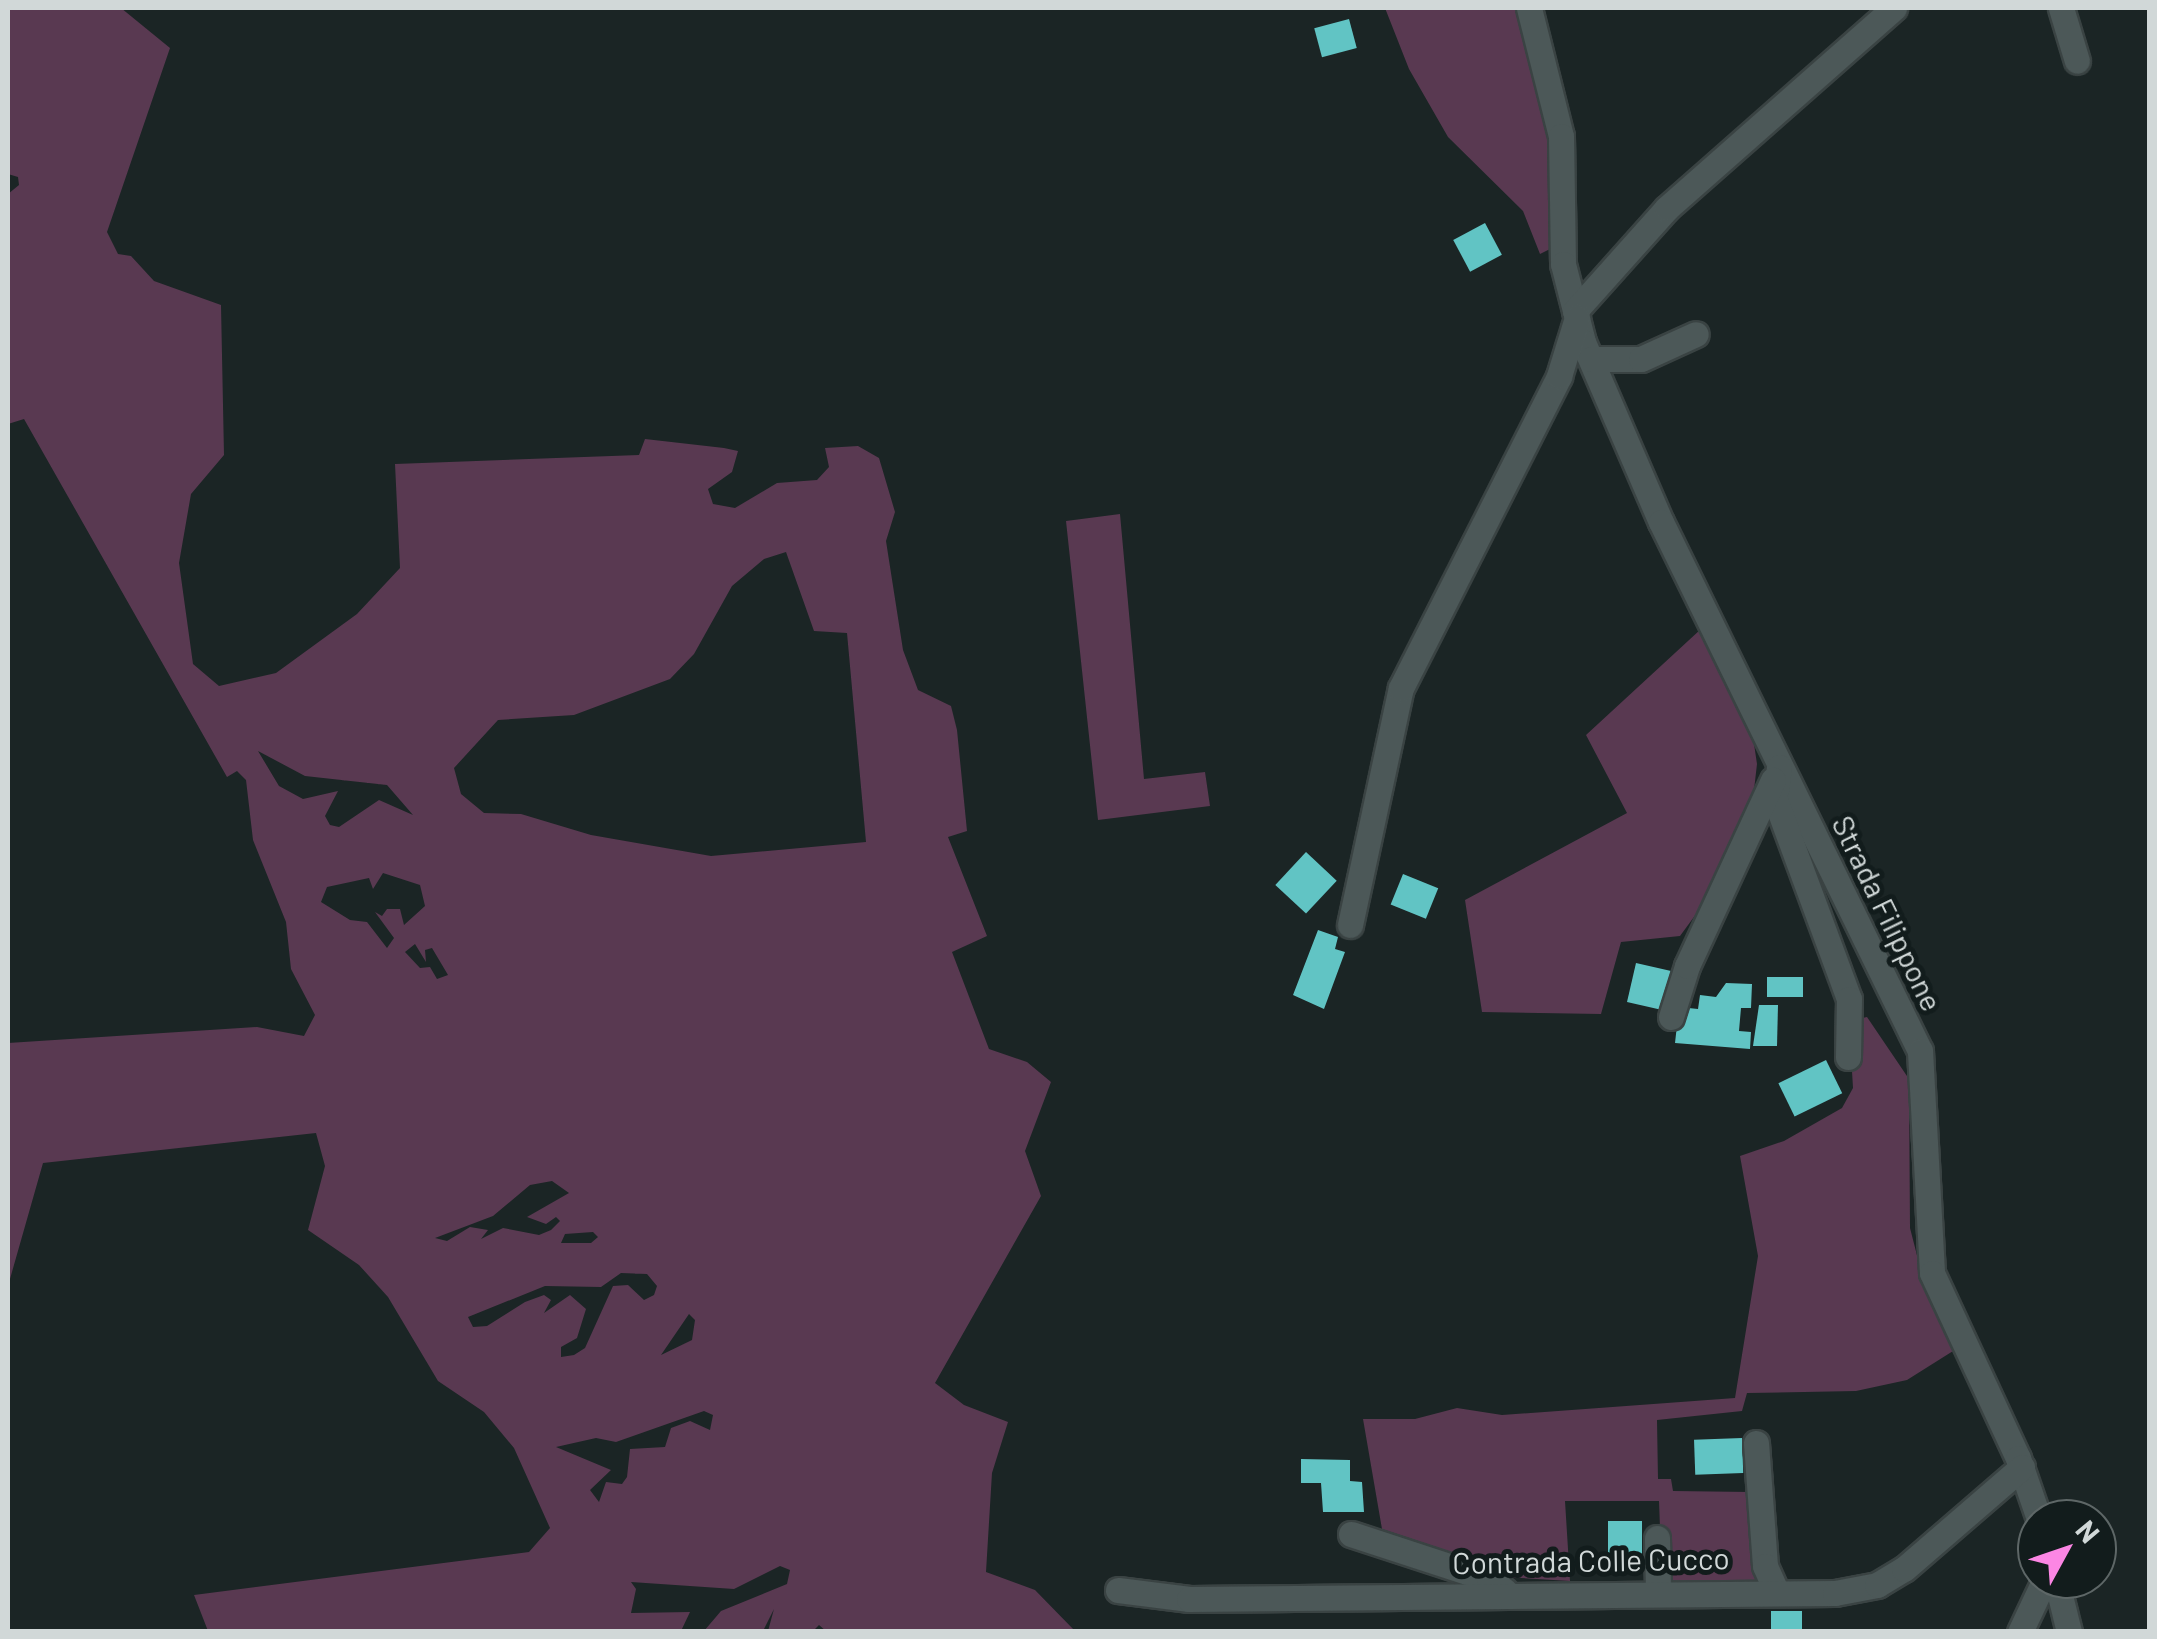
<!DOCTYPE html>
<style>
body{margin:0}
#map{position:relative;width:2157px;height:1639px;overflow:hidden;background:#1b2525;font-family:Barlow,sans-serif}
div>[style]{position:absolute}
.green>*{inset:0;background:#593951}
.building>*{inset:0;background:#61c4c4;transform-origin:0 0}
.roads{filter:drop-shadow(2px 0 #3a4343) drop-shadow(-2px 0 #3a4343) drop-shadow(0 2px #3a4343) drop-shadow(0 -2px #3a4343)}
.minor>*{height:25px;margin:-12.5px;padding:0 12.5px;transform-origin:12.5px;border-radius:12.5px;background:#4c5858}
span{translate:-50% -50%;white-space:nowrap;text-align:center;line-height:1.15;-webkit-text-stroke:10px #121c1c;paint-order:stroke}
.street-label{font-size:30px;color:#d1d8d8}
.frame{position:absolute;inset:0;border:10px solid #d1d8d8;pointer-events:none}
.north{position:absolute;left:2017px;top:1499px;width:100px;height:100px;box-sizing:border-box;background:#121c1c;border:2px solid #5e6767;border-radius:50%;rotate:50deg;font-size:28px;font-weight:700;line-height:40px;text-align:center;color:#d1d8d8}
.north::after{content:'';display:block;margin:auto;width:35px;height:45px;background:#fc86e4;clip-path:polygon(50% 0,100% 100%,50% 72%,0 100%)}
</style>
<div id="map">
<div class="green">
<div style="clip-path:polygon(evenodd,8px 8px,121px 8px,170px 48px,107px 232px,118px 254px,131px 256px,154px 281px,221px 305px,224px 455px,191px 494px,179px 563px,193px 664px,219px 686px,276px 673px,357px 614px,400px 568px,395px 464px,639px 455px,645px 439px,724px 448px,738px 451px,732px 472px,708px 489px,713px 504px,735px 508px,777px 483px,817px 480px,829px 467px,825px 448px,858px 446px,879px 458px,895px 512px,886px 541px,903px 650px,918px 690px,951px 706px,957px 730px,967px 831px,948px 837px,987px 936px,952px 952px,989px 1049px,1027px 1062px,1051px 1082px,1025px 1151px,1041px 1196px,935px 1383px,964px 1405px,1008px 1422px,992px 1473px,986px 1572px,1035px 1590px,1075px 1631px,827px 1632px,819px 1625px,813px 1631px,768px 1631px,774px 1609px,763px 1631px,704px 1631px,721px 1611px,787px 1584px,790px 1570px,780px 1566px,734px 1589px,631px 1582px,636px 1589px,631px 1613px,690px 1612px,681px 1631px,208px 1631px,194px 1595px,529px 1552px,550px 1528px,514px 1448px,484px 1412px,438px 1381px,388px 1297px,359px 1265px,308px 1230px,325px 1166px,316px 1133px,43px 1163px,8px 1286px,8px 1043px,257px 1027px,304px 1036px,315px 1015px,291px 969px,286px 922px,253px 840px,246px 780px,237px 771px,227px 777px,24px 419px,8px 424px,8px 194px,19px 185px,18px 177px,8px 174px,8px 8px,786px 552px,814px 631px,847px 633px,866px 842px,711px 856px,591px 835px,521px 814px,484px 813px,461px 794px,454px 768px,498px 720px,574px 715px,670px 679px,694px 654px,732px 586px,764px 559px,786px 552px,8px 8px,258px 751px,305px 776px,387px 785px,413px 815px,379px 800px,339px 827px,330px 825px,325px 816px,338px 791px,303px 799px,279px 786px,258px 751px,8px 8px,383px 873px,420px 885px,425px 906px,404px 925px,400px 909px,387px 909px,382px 916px,375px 912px,394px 938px,387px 948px,367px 922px,350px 920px,321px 902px,327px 887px,369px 878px,373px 889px,383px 873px,8px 8px,415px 944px,426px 962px,425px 950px,432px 948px,448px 975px,437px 979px,430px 967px,420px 968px,405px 952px,415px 944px,8px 8px,552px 1181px,569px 1193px,527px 1217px,546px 1224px,556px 1217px,560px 1221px,551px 1230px,539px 1235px,503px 1228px,481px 1239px,488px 1230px,470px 1227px,447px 1241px,435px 1238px,493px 1216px,530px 1185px,552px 1181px,8px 8px,593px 1232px,598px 1237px,591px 1243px,561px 1243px,565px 1234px,593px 1232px,8px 8px,621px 1273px,647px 1274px,657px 1286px,654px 1295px,644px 1300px,628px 1285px,613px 1286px,585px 1348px,574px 1355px,561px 1357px,561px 1347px,577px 1338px,586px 1309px,570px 1295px,544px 1313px,551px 1300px,544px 1295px,525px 1302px,487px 1326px,473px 1327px,468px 1317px,545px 1286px,601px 1287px,621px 1273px,8px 8px,689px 1314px,695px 1320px,692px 1340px,661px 1355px,689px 1314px,8px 8px,704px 1411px,713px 1415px,710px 1430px,690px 1421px,671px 1428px,665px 1447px,630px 1449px,627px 1477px,622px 1484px,606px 1482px,599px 1502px,590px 1490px,611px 1470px,556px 1447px,596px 1438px,616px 1442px,704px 1411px)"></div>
<div style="clip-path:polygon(1385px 8px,1523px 8px,1551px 148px,1554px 247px,1540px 254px,1523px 211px,1448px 137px,1409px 69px)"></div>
<div style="clip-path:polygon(1120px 514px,1144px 779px,1205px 772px,1210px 806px,1098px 820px,1066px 521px)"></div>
<div style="clip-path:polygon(1701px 629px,1753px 737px,1757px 764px,1754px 790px,1713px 891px,1680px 936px,1621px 942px,1601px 1014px,1482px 1012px,1465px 900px,1627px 813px,1586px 735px)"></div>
<div style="clip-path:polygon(1867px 1017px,1909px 1079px,1910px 1228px,1921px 1271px,1961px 1346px,1907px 1380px,1856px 1391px,1747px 1393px,1742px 1411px,1657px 1420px,1658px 1479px,1671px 1479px,1673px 1491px,1750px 1492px,1765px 1584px,1662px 1582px,1659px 1501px,1565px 1501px,1570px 1581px,1503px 1577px,1469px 1558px,1382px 1529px,1363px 1419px,1415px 1419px,1457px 1408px,1502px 1415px,1735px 1398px,1758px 1256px,1740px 1156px,1784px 1141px,1842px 1108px,1853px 1088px,1849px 1021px)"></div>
</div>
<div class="building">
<div style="left:1349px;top:19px;width:30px;height:36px;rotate:75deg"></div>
<div style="left:1485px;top:223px;width:36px;height:36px;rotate:62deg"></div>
<div style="left:1306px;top:852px;width:42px;height:45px;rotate:43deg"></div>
<div style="left:1403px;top:874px;width:38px;height:33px;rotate:22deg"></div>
<div style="clip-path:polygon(1318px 930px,1338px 937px,1335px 949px,1345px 952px,1324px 1009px,1293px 995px)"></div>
<div style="left:1636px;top:963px;width:36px;height:40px;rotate:13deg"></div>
<div style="left:1767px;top:977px;width:36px;height:20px"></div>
<div style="clip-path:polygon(1726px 983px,1752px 984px,1751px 1008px,1741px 1008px,1739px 1031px,1751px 1032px,1750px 1049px,1675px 1043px,1679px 1007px,1698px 1009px,1700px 995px,1716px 997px)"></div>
<div style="clip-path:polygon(1759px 1005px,1778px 1005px,1777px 1046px,1753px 1046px)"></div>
<div style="left:1826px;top:1060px;width:37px;height:53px;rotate:64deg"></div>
<div style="left:1742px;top:1438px;width:35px;height:48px;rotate:88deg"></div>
<div style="clip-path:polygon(1301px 1459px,1350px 1460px,1350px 1481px,1362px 1482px,1364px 1512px,1323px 1512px,1321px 1483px,1301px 1483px)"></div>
<div style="left:1608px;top:1521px;width:34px;height:36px"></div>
<div style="left:1771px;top:1611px;width:31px;height:21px"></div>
</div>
<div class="roads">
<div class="minor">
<div style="left:1529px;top:8px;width:132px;rotate:76deg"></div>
<div style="left:1561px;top:136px;width:128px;rotate:89.1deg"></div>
<div style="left:1563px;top:264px;width:81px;rotate:75.6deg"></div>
<div style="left:1583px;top:342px;width:196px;rotate:66.6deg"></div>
<div style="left:1661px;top:522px;width:589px;rotate:63.91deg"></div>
<div style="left:1920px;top:1051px;width:222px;rotate:86.9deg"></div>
<div style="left:1932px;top:1273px;width:204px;rotate:65.1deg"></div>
<div style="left:2018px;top:1458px;width:65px;rotate:71deg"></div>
<div style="left:2061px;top:8px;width:55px;rotate:73.2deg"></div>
<div style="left:1575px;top:311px;width:138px;rotate:-48.2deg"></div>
<div style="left:1667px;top:208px;width:303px;rotate:-41.4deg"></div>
<div style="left:1591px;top:359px;width:50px"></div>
<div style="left:1641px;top:359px;width:60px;rotate:-24.4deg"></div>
<div style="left:1779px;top:767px;width:32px;rotate:97deg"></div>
<div style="left:1775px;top:799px;width:213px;rotate:69.7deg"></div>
<div style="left:1849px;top:999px;width:58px;rotate:91deg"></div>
<div style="left:1350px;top:925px;width:242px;rotate:-77.9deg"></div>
<div style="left:1401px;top:688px;width:350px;rotate:-63.1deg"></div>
<div style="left:1559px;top:376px;width:61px;rotate:-72.8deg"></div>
<div style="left:1671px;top:1017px;width:53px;rotate:-72.6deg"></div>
<div style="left:1687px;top:966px;width:205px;rotate:-65.2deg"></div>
<div style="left:1756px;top:1443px;width:123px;rotate:85.8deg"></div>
<div style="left:1765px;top:1566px;width:27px;rotate:66deg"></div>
<div style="left:1351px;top:1534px;width:145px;rotate:18.1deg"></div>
<div style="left:1489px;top:1579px;width:20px;rotate:37deg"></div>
<div style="left:1657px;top:1538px;width:54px;rotate:88.9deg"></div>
<div style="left:2056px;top:1579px;width:55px;rotate:76.2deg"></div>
<div style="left:1118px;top:1590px;width:72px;rotate:7.2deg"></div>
<div style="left:1189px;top:1599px;width:646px;rotate:-0.53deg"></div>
<div style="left:1835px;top:1593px;width:43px;rotate:-10.8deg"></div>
<div style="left:1877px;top:1585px;width:31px;rotate:-31deg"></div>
<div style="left:1904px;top:1569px;width:156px;rotate:-40.8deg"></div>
<div style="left:2020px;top:1632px;width:59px;rotate:-64.7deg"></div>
</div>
</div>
<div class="street-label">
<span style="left:1888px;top:913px;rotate:64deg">Strada Filippone</span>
<span style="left:1591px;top:1560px;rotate:-1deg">Contrada Colle Cucco</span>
</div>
<div class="frame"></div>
<div class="north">N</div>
</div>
